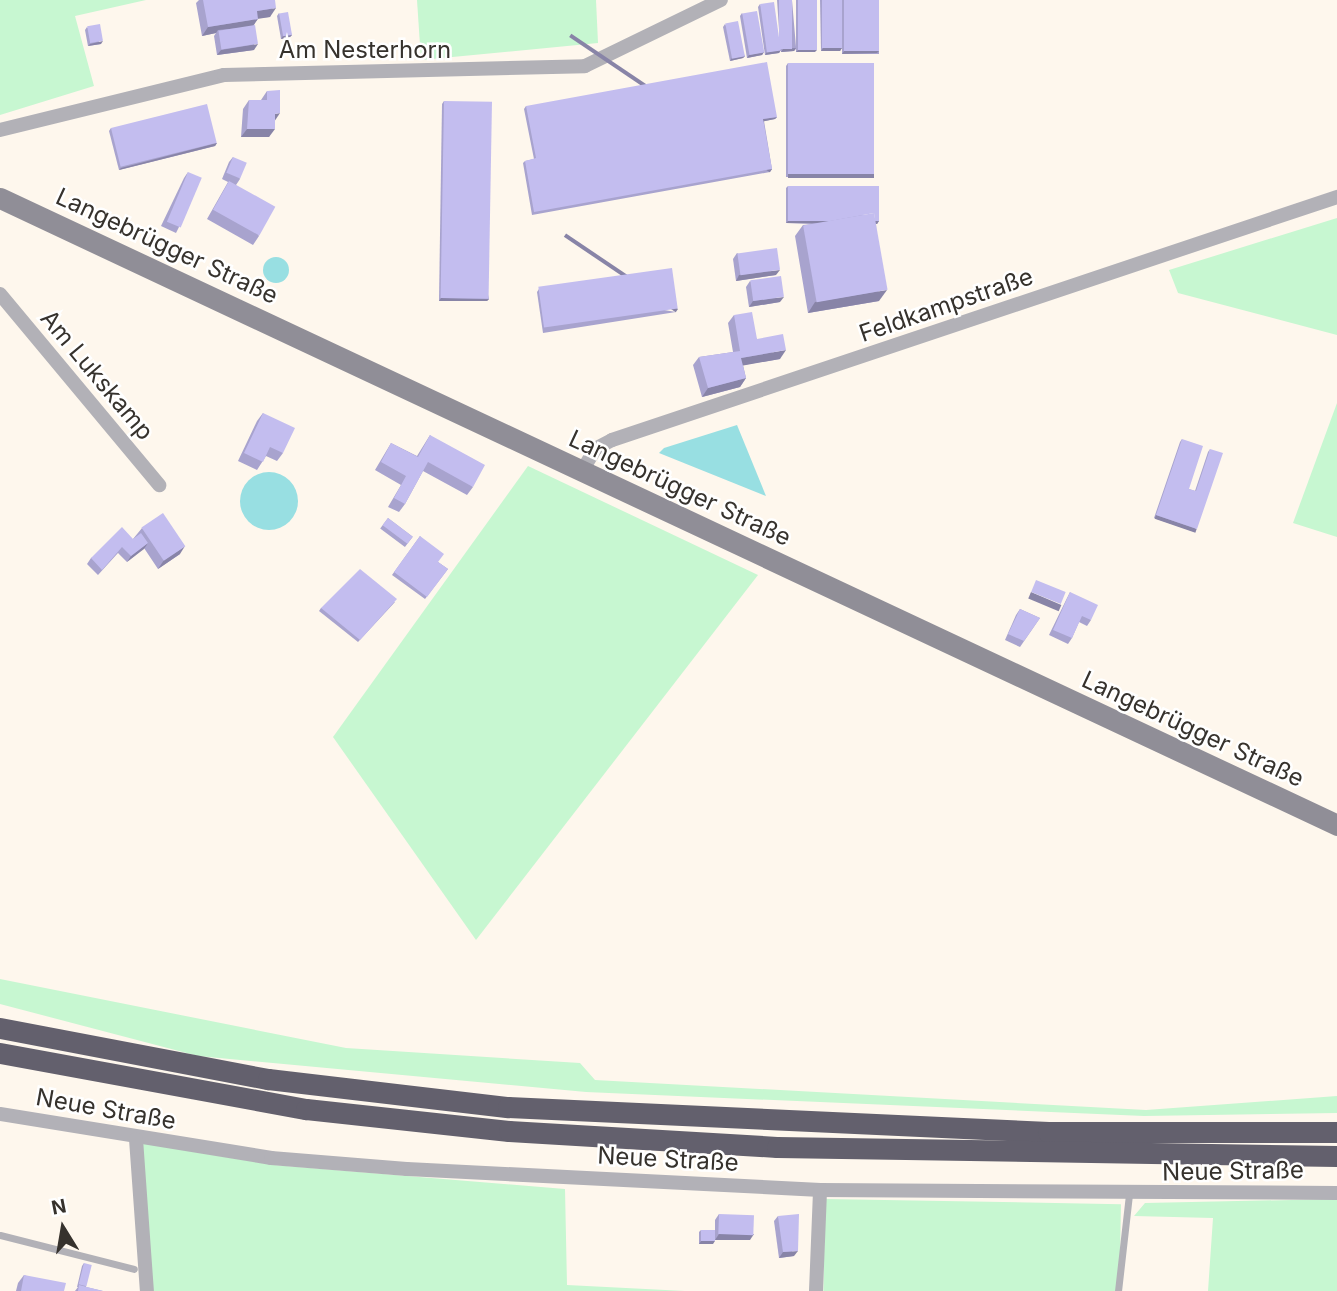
<!DOCTYPE html>
<meta charset="utf-8">
<style>
body{margin:0}
#map{position:relative;width:1337px;height:1291px;overflow:hidden;background:#fef7ed;font-family:Inter,sans-serif}
div>[style]{position:absolute}
.green>*{inset:0;background:#c7f7d1;transform-origin:0 0}
.water>*{inset:0;background:#98dfe2}
.round{border-radius:50%}
.lane>*{height:7px;margin:-3.5px;padding:0 3.5px;transform-origin:3.5px;border-radius:3.5px;background:#b2b1b7}
.street>*{height:14px;margin:-7px;padding:0 7px;transform-origin:7px;border-radius:7px;background:#b2b1b7}
.secondary>*{height:21px;margin:-10.5px;padding:0 10.5px;transform-origin:10.5px;border-radius:10.5px;background:#908e97}
.highway>*{height:21px;margin:-10.5px;padding:0 10.5px;transform-origin:10.5px;border-radius:10.5px;background:#63606d}
.wall>*{inset:0;background:#a8a3ce;transform-origin:0 0}
.shaded-wall>*{inset:0;background:#8884a7;transform-origin:0 0}
.building>*{inset:0;background:#c3bdef;transform-origin:0 0}
span{translate:-50% -50%;white-space:nowrap;text-align:center;line-height:1.15;-webkit-text-stroke:5px #fff;paint-order:stroke}
.street-label{font-size:24px;color:#36322d}
.north{position:absolute;left:28px;top:1193px;width:70px;height:70px;-webkit-text-stroke:5px #fff;paint-order:stroke;rotate:349deg;font-size:19px;font-weight:700;line-height:28px;text-align:center;color:#36322d}
.north::after{content:'';display:block;margin:auto;width:24px;height:32px;background:#36322d;clip-path:polygon(50% 0,100% 100%,50% 72%,0 100%)}
</style>
<div id="map">
<div class="green">
<div style="clip-path:polygon(0 0,146px 0,75px 16px,94px 86px,0 115px)"></div>
<div style="clip-path:polygon(417px 0,596px 0,598px 43px,421px 60px)"></div>
<div style="clip-path:polygon(1337px 218px,1337px 335px,1178px 293px,1169px 270px)"></div>
<div style="clip-path:polygon(1337px 403px,1337px 537px,1293px 523px)"></div>
<div style="clip-path:polygon(528px 466px,758px 575px,476px 940px,333px 737px)"></div>
<div style="clip-path:polygon(0 979px,346px 1048px,580px 1063px,595px 1080px,1146px 1110px,1337px 1096px,1337px 1113px,1144px 1116px,586px 1092px,198px 1056px,0 1004px)"></div>
<div style="clip-path:polygon(141px 1143px,274px 1165px,565px 1189px,567px 1285px,685px 1291px,153px 1291px)"></div>
<div style="left:825px;top:1199px;width:296px;height:92px;rotate:1deg"></div>
<div style="clip-path:polygon(1337px 1199px,1337px 1291px,1208px 1291px,1213px 1218px,1134px 1216px,1145px 1203px)"></div>
</div>
<div class="water">
<div class="round" style="left:263px;top:257px;width:26px;height:26px"></div>
<div style="clip-path:polygon(737px 425px,766px 496px,659px 453px,664px 448px)"></div>
<div class="round" style="left:240px;top:472px;width:58px;height:58px"></div>
</div>
<div class="lane">
<div style="left:0;top:1235px;width:138px;rotate:14.2deg"></div>
<div style="left:1118px;top:1291px;width:97px;rotate:-83.5deg"></div>
</div>
<div class="street">
<div style="left:0;top:130px;width:231px;rotate:-13.8deg"></div>
<div style="left:224px;top:75px;width:361px;rotate:-1.4deg"></div>
<div style="left:585px;top:66px;width:151px;rotate:-25.9deg"></div>
<div style="left:0;top:294px;width:249px;rotate:50.2deg"></div>
<div style="left:582px;top:471px;width:26px;rotate:-59deg"></div>
<div style="left:595px;top:449px;width:19px;rotate:-28deg"></div>
<div style="left:612px;top:440px;width:765px;rotate:-18.53deg"></div>
<div style="left:0;top:1114px;width:275px;rotate:9.2deg"></div>
<div style="left:271px;top:1158px;width:136px;rotate:4.6deg"></div>
<div style="left:407px;top:1169px;width:414px;rotate:2.9deg"></div>
<div style="left:820px;top:1190px;width:517px;rotate:0.33deg"></div>
<div style="left:136px;top:1139px;width:152px;rotate:85.9deg"></div>
<div style="left:816px;top:1291px;width:101px;rotate:-87.7deg"></div>
</div>
<div class="secondary">
<div style="left:0;top:198px;width:1477px;rotate:25.12deg"></div>
</div>
<div class="highway">
<div style="left:0;top:1028px;width:273px;rotate:10.8deg"></div>
<div style="left:268px;top:1079px;width:242px;rotate:6.7deg"></div>
<div style="left:508px;top:1107px;width:541px;rotate:2.65deg"></div>
<div style="left:1048px;top:1132px;width:289px"></div>
<div style="left:0;top:1053px;width:311px;rotate:10.4deg"></div>
<div style="left:306px;top:1109px;width:204px;rotate:6.2deg"></div>
<div style="left:509px;top:1131px;width:268px;rotate:3.4deg"></div>
<div style="left:777px;top:1147px;width:560px;rotate:0.92deg"></div>
</div>
<div class="wall">
<div style="clip-path:polygon(199px 0,275px 0,270px 17px,258px 18px,254px 25px,254px 50px,217px 55px,214px 36px,216px 33px,202px 36px,196px 3px)"></div>
<div style="clip-path:polygon(777px 0,792px 0,796px 47px,796px 0,817px 0,815px 52px,796px 52px,796px 49px,794px 51px,781px 52px,781px 50px,779px 53px,765px 55px,758px 7px,760px 4px,780px 44px)"></div>
<div style="clip-path:polygon(820px 0,842px 0,842px 48px,840px 51px,821px 51px)"></div>
<div style="left:842px;top:0;width:37px;height:54px"></div>
<div style="clip-path:polygon(279px 13px,292px 35px,290px 37px,281px 39px,277px 16px)"></div>
<div style="clip-path:polygon(742px 13px,764px 52px,762px 55px,747px 58px,740px 16px)"></div>
<div style="clip-path:polygon(725px 24px,745px 56px,743px 58px,730px 61px,723px 27px)"></div>
<div style="clip-path:polygon(87px 27px,101px 44px,88px 46px,85px 30px)"></div>
<div style="clip-path:polygon(788px 63px,872px 177px,786px 177px,786px 66px)"></div>
<div style="clip-path:polygon(267px 91px,275px 122px,269px 137px,241px 137px,243px 109px,249px 100px,261px 100px)"></div>
<div style="clip-path:polygon(444px 101px,489px 299px,487px 301px,439px 301px,442px 104px)"></div>
<div style="clip-path:polygon(526px 106px,777px 117px,775px 119px,764px 121px,772px 169px,770px 172px,532px 215px,523px 163px,525px 161px,534px 159px,524px 109px)"></div>
<div style="clip-path:polygon(111px 128px,217px 143px,215px 146px,119px 170px,109px 131px)"></div>
<div style="clip-path:polygon(233px 157px,240px 179px,236px 185px,259px 236px,253px 245px,207px 219px,228px 182px,222px 179px,229px 162px)"></div>
<div style="clip-path:polygon(188px 172px,179px 227px,176px 233px,161px 226px,184px 178px)"></div>
<div style="clip-path:polygon(788px 186px,879px 221px,877px 224px,876px 224px,879px 301px,808px 313px,795px 236px,803px 225px,813px 224px,786px 223px,786px 188px)"></div>
<div style="clip-path:polygon(737px 253px,776px 275px,736px 281px,733px 259px)"></div>
<div style="clip-path:polygon(750px 281px,780px 302px,749px 307px,746px 287px)"></div>
<div style="clip-path:polygon(539px 289px,676px 312px,543px 333px,537px 292px)"></div>
<div style="clip-path:polygon(734px 315px,757px 339px,780px 359px,743px 365px,746px 378px,740px 387px,702px 397px,693px 365px,699px 357px,733px 352px,728px 323px)"></div>
<div style="clip-path:polygon(263px 413px,283px 453px,277px 461px,266px 456px,257px 470px,238px 461px,257px 421px)"></div>
<div style="clip-path:polygon(430px 435px,473px 487px,467px 495px,423px 471px,405px 504px,399px 512px,388px 507px,401px 485px,375px 470px,391px 443px,417px 456px)"></div>
<div style="clip-path:polygon(1182px 439px,1189px 489px,1195px 491px,1208px 452px,1210px 449px,1195px 532px,1154px 518px,1180px 442px)"></div>
<div style="left:388px;top:518px;width:31px;height:13px;rotate:37deg"></div>
<div style="clip-path:polygon(142px 528px,180px 554px,158px 569px,144px 548px,127px 562px,118px 553px,98px 575px,87px 564px,91px 558px,133px 539px)"></div>
<div style="clip-path:polygon(420px 536px,438px 562px,448px 569px,425px 599px,392px 575px)"></div>
<div style="clip-path:polygon(1070px 592px,1091px 620px,1087px 626px,1079px 622px,1072px 638px,1068px 644px,1049px 635px,1067px 598px)"></div>
<div style="clip-path:polygon(395px 602px,358px 642px,319px 611px,321px 608px)"></div>
<div style="clip-path:polygon(1020px 609px,1040px 618px,1020px 647px,1005px 640px,1016px 615px)"></div>
<div style="clip-path:polygon(719px 1214px,750px 1240px,715px 1240px,715px 1220px)"></div>
<div style="clip-path:polygon(778px 1216px,794px 1256px,779px 1258px,774px 1221px)"></div>
<div style="clip-path:polygon(701px 1230px,713px 1244px,699px 1244px,699px 1232px)"></div>
<div style="clip-path:polygon(84px 1263px,86px 1287px,103px 1291px,75px 1291px,78px 1287px,77px 1287px,82px 1266px)"></div>
<div style="clip-path:polygon(24px 1275px,64px 1291px,16px 1291px,18px 1283px)"></div>
</div>
<div class="shaded-wall">
<div style="clip-path:polygon(276px 8px,270px 17px,251px 20px,257px 11px)"></div>
<div style="clip-path:polygon(258px 19px,252px 27px,218px 30px,216px 33px,202px 36px,208px 27px)"></div>
<div style="clip-path:polygon(292px 35px,290px 37px,281px 39px,283px 36px)"></div>
<div style="clip-path:polygon(103px 41px,101px 44px,88px 46px,90px 44px)"></div>
<div style="clip-path:polygon(258px 44px,254px 50px,217px 55px,221px 50px)"></div>
<div style="clip-path:polygon(796px 48px,794px 51px,781px 52px,783px 49px)"></div>
<div style="clip-path:polygon(823px 48px,842px 48px,840px 51px,821px 51px)"></div>
<div style="clip-path:polygon(781px 50px,779px 53px,765px 55px,767px 52px)"></div>
<div style="clip-path:polygon(798px 50px,817px 50px,815px 52px,796px 52px)"></div>
<div style="clip-path:polygon(844px 51px,879px 51px,877px 53px,842px 54px)"></div>
<div style="clip-path:polygon(764px 52px,762px 55px,747px 58px,749px 55px)"></div>
<div style="clip-path:polygon(745px 56px,743px 58px,730px 61px,732px 58px)"></div>
<div style="clip-path:polygon(280px 113px,274px 122px,275px 114px)"></div>
<div style="clip-path:polygon(777px 117px,775px 119px,761px 122px,763px 119px)"></div>
<div style="clip-path:polygon(247px 129px,275px 129px,269px 137px,241px 137px)"></div>
<div style="clip-path:polygon(217px 143px,215px 146px,119px 170px,121px 168px)"></div>
<div style="left:772px;top:169px;width:4px;height:242px;rotate:124deg"></div>
<div style="left:788px;top:174px;width:86px;height:4px"></div>
<div style="clip-path:polygon(788px 221px,879px 221px,877px 224px,786px 223px)"></div>
<div style="clip-path:polygon(780px 270px,776px 275px,736px 281px,739px 275px)"></div>
<div style="clip-path:polygon(887px 290px,879px 301px,808px 313px,815px 302px)"></div>
<div style="clip-path:polygon(784px 297px,780px 302px,749px 307px,753px 301px)"></div>
<div style="clip-path:polygon(441px 298px,489px 299px,487px 301px,439px 301px)"></div>
<div style="left:678px;top:309px;width:4px;height:135px;rotate:124deg"></div>
<div style="clip-path:polygon(786px 350px,780px 359px,735px 367px,741px 358px)"></div>
<div style="clip-path:polygon(746px 378px,740px 387px,702px 397px,708px 388px)"></div>
<div style="left:1156px;top:515px;width:43px;height:4px;rotate:19deg"></div>
<div style="clip-path:polygon(148px 543px,144px 549px,127px 562px,131px 556px)"></div>
<div style="clip-path:polygon(185px 546px,180px 554px,158px 569px,164px 560px)"></div>
<div style="left:1031px;top:592px;width:33px;height:7px;rotate:23deg"></div>
<div style="clip-path:polygon(719px 1234px,754px 1234px,750px 1240px,715px 1240px)"></div>
<div style="clip-path:polygon(701px 1241px,715px 1241px,713px 1244px,699px 1244px)"></div>
<div style="clip-path:polygon(798px 1251px,794px 1256px,779px 1258px,783px 1252px)"></div>
</div>
<div class="building">
<div style="clip-path:polygon(203px 0,275px 0,276px 8px,257px 11px,258px 19px,208px 27px)"></div>
<div style="left:779px;top:0;width:13px;height:49px"></div>
<div style="left:798px;top:0;width:19px;height:50px"></div>
<div style="left:822px;top:0;width:20px;height:48px"></div>
<div style="left:844px;top:0;width:35px;height:51px"></div>
<div style="left:774px;top:2px;width:49px;height:14px;rotate:82deg"></div>
<div style="left:757px;top:11px;width:42px;height:15px;rotate:80deg"></div>
<div style="left:288px;top:12px;width:23px;height:9px;rotate:80deg"></div>
<div style="left:738px;top:21px;width:36px;height:13px;rotate:79deg"></div>
<div style="left:100px;top:24px;width:17px;height:13px;rotate:80deg"></div>
<div style="left:255px;top:25px;width:19px;height:37px;rotate:81deg"></div>
<div style="clip-path:polygon(767px 62px,777px 117px,763px 119px,772px 169px,534px 212px,525px 161px,536px 158px,526px 106px)"></div>
<div style="left:788px;top:63px;width:86px;height:111px"></div>
<div style="clip-path:polygon(280px 90px,280px 113px,275px 114px,275px 129px,247px 129px,249px 100px,267px 100px,267px 91px)"></div>
<div style="left:444px;top:101px;width:48px;height:197px;rotate:1deg"></div>
<div style="left:207px;top:104px;width:40px;height:99px;rotate:76deg"></div>
<div style="left:233px;top:157px;width:15px;height:17px;rotate:23deg"></div>
<div style="left:188px;top:172px;width:15px;height:54px;rotate:23deg"></div>
<div style="left:229px;top:181px;width:53px;height:33px;rotate:29deg"></div>
<div style="clip-path:polygon(788px 186px,879px 186px,879px 221px,875px 221px,874px 213px,830px 221px,788px 221px)"></div>
<div style="left:874px;top:213px;width:78px;height:72px;rotate:80deg"></div>
<div style="left:777px;top:248px;width:22px;height:40px;rotate:82deg"></div>
<div style="left:672px;top:268px;width:41px;height:135px;rotate:82deg"></div>
<div style="left:781px;top:276px;width:21px;height:31px;rotate:82deg"></div>
<div style="clip-path:polygon(752px 312px,757px 339px,783px 334px,786px 350px,741px 358px,746px 378px,708px 388px,699px 357px,740px 351px,734px 315px)"></div>
<div style="clip-path:polygon(263px 413px,295px 428px,283px 453px,270px 447px,263px 462px,244px 453px)"></div>
<div style="clip-path:polygon(430px 435px,485px 465px,473px 487px,428px 462px,405px 504px,394px 498px,406px 476px,381px 462px,391px 443px,418px 457px)"></div>
<div style="clip-path:polygon(1182px 439px,1203px 446px,1189px 489px,1196px 491px,1210px 449px,1223px 453px,1197px 529px,1156px 515px)"></div>
<div style="left:163px;top:513px;width:40px;height:26px;rotate:56deg"></div>
<div style="left:388px;top:518px;width:31px;height:9px;rotate:37deg"></div>
<div style="clip-path:polygon(122px 527px,133px 539px,141px 533px,148px 543px,131px 556px,122px 547px,102px 570px,91px 558px)"></div>
<div style="clip-path:polygon(420px 536px,444px 554px,438px 562px,448px 569px,427px 597px,394px 572px)"></div>
<div style="clip-path:polygon(360px 569px,397px 599px,360px 640px,321px 608px)"></div>
<div style="left:1036px;top:580px;width:32px;height:13px;rotate:22deg"></div>
<div style="clip-path:polygon(1070px 592px,1098px 605px,1091px 620px,1082px 616px,1072px 638px,1053px 630px)"></div>
<div style="clip-path:polygon(1020px 609px,1040px 618px,1024px 641px,1008px 634px)"></div>
<div style="left:719px;top:1214px;width:35px;height:20px;rotate:2deg"></div>
<div style="clip-path:polygon(799px 1214px,798px 1251px,783px 1252px,778px 1216px)"></div>
<div style="left:701px;top:1230px;width:14px;height:11px"></div>
<div style="left:84px;top:1263px;width:8px;height:22px;rotate:14deg"></div>
<div style="clip-path:polygon(24px 1275px,66px 1283px,64px 1291px,21px 1291px)"></div>
<div style="clip-path:polygon(79px 1285px,103px 1291px,78px 1291px)"></div>
</div>
<div class="street-label">
<span style="left:365px;top:50px">Am Nesterhorn</span>
<span style="left:167px;top:246px;rotate:25deg">Langebrügger Straße</span>
<span style="left:946px;top:305px;rotate:-19deg">Feldkampstraße</span>
<span style="left:97px;top:375px;rotate:50deg">Am Lukskamp</span>
<span style="left:680px;top:488px;rotate:25deg">Langebrügger Straße</span>
<span style="left:1193px;top:729px;rotate:25deg">Langebrügger Straße</span>
<span style="left:106px;top:1109px;rotate:10deg">Neue Straße</span>
<span style="left:668px;top:1159px;rotate:3deg">Neue Straße</span>
<span style="left:1233px;top:1171px;rotate:-1deg">Neue Straße</span>
</div>
<div class="north">N</div>
</div>
